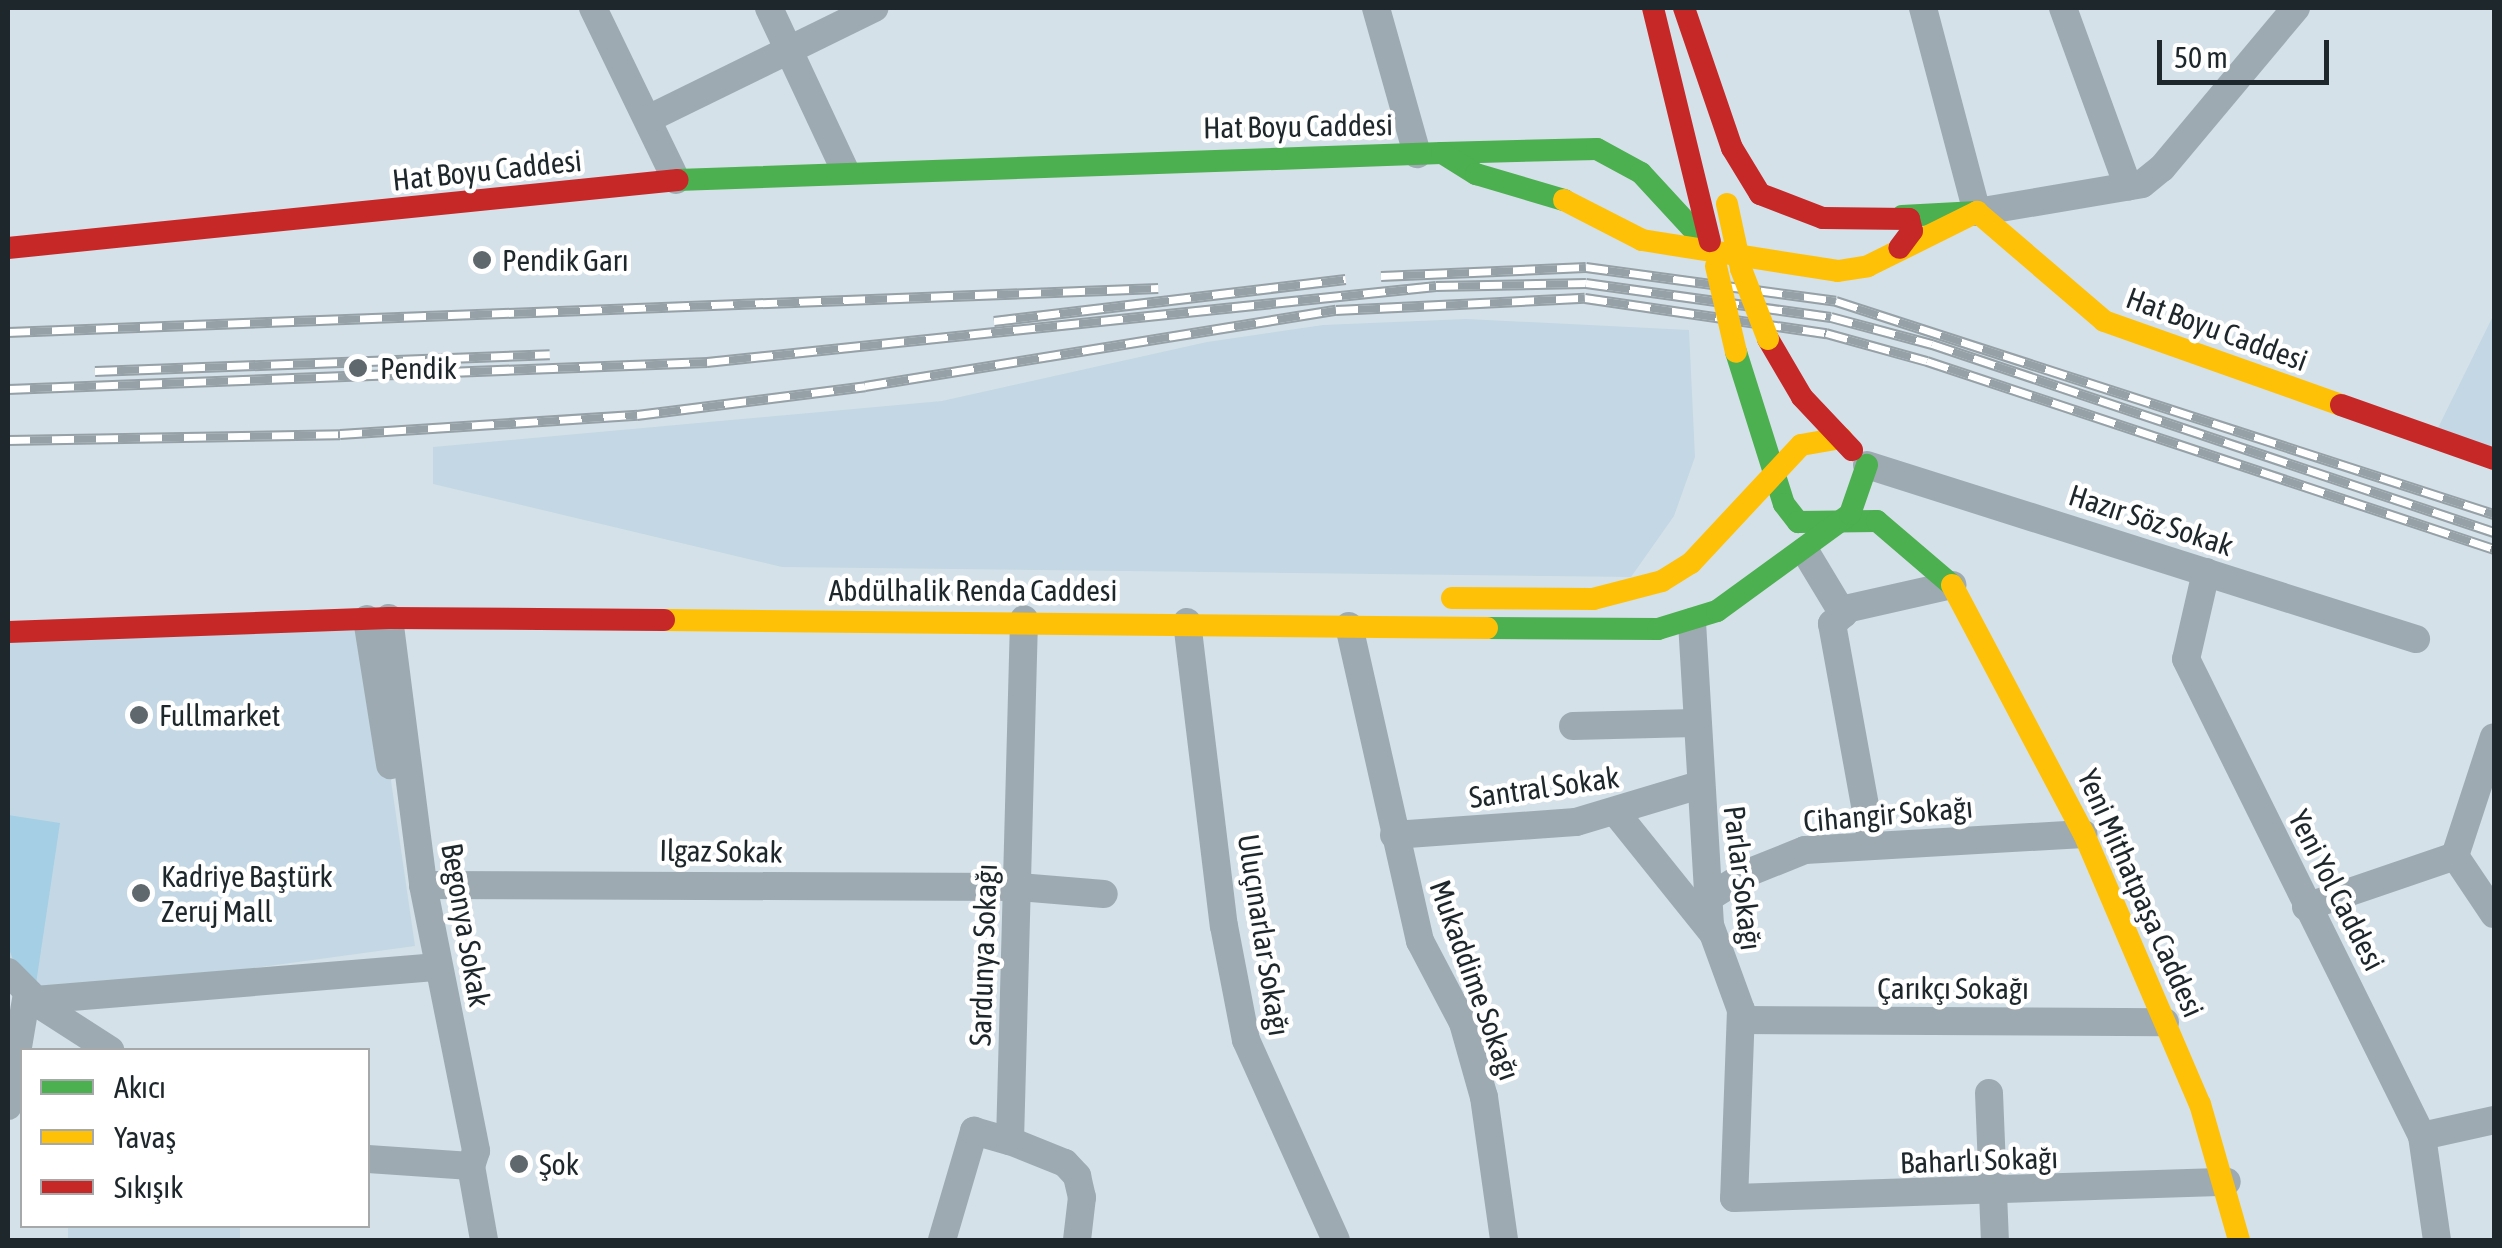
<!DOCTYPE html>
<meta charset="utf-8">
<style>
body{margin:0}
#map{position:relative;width:2502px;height:1248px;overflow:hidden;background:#d5e1e8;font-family:"Asap Condensed",sans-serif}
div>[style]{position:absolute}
.built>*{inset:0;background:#c3d8e4;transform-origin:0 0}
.green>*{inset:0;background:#a5cfe5}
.street>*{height:28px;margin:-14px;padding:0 14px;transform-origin:14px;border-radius:14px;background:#9eaab1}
.fast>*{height:22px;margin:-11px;padding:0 11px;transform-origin:11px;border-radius:11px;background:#4caf50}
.slow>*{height:22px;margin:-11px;padding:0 11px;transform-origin:11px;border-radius:11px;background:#ffc107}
.jam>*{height:22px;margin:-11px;padding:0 11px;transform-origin:11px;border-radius:11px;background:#c62828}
.rail>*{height:11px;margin-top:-5.5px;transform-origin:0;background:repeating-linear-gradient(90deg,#fff 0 22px,#96a0a7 0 44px);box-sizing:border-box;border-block:2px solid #96a0a7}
.slow-bridge>*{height:22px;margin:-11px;padding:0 11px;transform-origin:11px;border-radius:11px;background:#ffc107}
.dots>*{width:28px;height:28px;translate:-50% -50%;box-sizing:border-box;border:5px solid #fff;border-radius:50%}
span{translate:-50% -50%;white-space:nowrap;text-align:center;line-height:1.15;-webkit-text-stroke:9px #fff;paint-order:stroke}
.street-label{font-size:30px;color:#1e272b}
.poi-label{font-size:30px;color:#1e272b}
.left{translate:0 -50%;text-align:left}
.frame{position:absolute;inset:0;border:10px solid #1e272b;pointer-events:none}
.legend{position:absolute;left:20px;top:1048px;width:350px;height:180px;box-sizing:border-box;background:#fff;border:2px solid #a5a9aa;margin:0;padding:12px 18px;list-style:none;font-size:30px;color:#1e272b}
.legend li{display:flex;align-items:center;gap:20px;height:50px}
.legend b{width:50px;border:2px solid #a5a9aa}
.scale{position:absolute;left:2157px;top:40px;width:172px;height:45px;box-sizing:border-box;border:5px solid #1e272b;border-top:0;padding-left:12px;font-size:30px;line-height:35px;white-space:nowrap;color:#1e272b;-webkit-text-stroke:8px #fff;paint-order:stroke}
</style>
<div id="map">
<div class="built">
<div style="clip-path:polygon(2494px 314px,2494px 455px,2436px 432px)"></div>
<div style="clip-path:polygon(1466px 319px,1689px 330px,1695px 457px,1674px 516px,1631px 577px,782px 567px,433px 484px,433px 447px,942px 401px,1207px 342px,1323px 325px)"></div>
<div style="clip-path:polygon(369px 629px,415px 946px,36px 998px,8px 967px,8px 640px)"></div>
<div style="left:68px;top:1226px;width:172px;height:15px"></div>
</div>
<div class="green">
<div style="clip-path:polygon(8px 815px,60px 823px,36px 984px,21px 982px,8px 946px)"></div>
</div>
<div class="street">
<div style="left:593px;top:8px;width:191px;rotate:64.2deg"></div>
<div style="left:769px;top:8px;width:179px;rotate:64.9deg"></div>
<div style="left:1376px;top:8px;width:152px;rotate:74.3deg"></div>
<div style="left:1923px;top:8px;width:211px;rotate:75.2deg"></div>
<div style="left:1977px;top:212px;width:167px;rotate:-9.6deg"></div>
<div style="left:2142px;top:184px;width:26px;rotate:-39deg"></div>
<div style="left:2162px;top:168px;width:209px;rotate:-50.1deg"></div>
<div style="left:2063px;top:8px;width:190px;rotate:70deg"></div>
<div style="left:650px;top:118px;width:250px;rotate:-26.1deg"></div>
<div style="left:1867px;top:465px;width:576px;rotate:17.59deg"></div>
<div style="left:1805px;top:551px;width:74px;rotate:58.9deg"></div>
<div style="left:2206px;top:572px;width:89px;rotate:102.9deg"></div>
<div style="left:2186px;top:659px;width:532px;rotate:63.68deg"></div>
<div style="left:2422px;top:1136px;width:105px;rotate:81.8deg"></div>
<div style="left:389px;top:618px;width:269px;rotate:82.7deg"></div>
<div style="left:423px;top:885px;width:271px;rotate:78.7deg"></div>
<div style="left:476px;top:1151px;width:16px;rotate:108deg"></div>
<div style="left:471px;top:1166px;width:75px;rotate:80deg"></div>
<div style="left:367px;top:619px;width:148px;rotate:81deg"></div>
<div style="left:1187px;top:622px;width:306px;rotate:83.1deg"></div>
<div style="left:1224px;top:926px;width:116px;rotate:79.1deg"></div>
<div style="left:1246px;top:1040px;width:219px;rotate:65.8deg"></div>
<div style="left:1692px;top:622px;width:304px;rotate:86.6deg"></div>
<div style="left:1710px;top:925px;width:90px;rotate:70deg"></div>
<div style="left:1741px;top:1010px;width:188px;rotate:92.1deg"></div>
<div style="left:1734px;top:1198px;width:493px;rotate:-1.9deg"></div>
<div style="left:1349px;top:626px;width:323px;rotate:77.3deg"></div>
<div style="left:1420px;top:941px;width:93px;rotate:62.3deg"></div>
<div style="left:1463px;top:1023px;width:77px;rotate:74.2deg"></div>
<div style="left:1484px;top:1097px;width:144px;rotate:82deg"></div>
<div style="left:1573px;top:726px;width:122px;rotate:-1.4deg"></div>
<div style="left:1617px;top:814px;width:151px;rotate:51.2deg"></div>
<div style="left:1394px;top:835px;width:182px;rotate:-4.1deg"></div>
<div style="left:1576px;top:822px;width:128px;rotate:-16.7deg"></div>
<div style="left:1872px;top:844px;width:224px;rotate:-100.3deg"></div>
<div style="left:1832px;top:624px;width:24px;rotate:-42deg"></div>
<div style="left:1850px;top:608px;width:105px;rotate:-12.7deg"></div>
<div style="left:2455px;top:856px;width:70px;rotate:56.1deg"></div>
<div style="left:423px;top:885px;width:596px;rotate:0.19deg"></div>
<div style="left:1019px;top:887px;width:85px;rotate:4.7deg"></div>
<div style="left:1708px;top:898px;width:49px;rotate:-31.8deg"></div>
<div style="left:1750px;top:872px;width:59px;rotate:-21.8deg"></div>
<div style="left:1805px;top:850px;width:279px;rotate:-3.3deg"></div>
<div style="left:2306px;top:907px;width:157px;rotate:-18.9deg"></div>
<div style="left:2455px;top:856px;width:125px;rotate:-71.9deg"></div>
<div style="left:8px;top:972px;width:49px;rotate:45deg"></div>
<div style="left:43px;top:1007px;width:80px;rotate:32.7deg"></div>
<div style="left:35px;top:1000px;width:392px;rotate:-4.7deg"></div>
<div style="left:1741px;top:1020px;width:424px;rotate:0.3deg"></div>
<div style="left:1989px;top:1093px;width:147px;rotate:87.7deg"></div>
<div style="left:8px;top:1106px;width:114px;rotate:-80.4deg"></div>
<div style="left:2422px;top:1136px;width:74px;rotate:-12.5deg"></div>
<div style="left:1010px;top:1141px;width:59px;rotate:21.8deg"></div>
<div style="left:1065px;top:1163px;width:18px;rotate:47deg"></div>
<div style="left:1077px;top:1176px;width:22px;rotate:77deg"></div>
<div style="left:1082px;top:1197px;width:43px;rotate:96.6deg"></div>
<div style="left:368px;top:1159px;width:103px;rotate:3.9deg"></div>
<div style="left:942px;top:1240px;width:114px;rotate:-73.6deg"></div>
<div style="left:974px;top:1131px;width:37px;rotate:16deg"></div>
<div style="left:1010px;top:1141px;width:522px;rotate:-88.46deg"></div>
</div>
<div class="fast">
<div style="left:1442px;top:153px;width:155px;rotate:-1.5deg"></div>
<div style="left:1597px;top:149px;width:50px;rotate:28.6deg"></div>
<div style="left:1641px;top:173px;width:106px;rotate:47.3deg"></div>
<div style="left:678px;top:180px;width:764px;rotate:-2.02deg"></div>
<div style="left:1442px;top:153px;width:40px;rotate:32deg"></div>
<div style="left:1476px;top:174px;width:92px;rotate:16.5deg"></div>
<div style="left:1902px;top:216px;width:75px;rotate:-3.1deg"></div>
<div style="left:1736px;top:352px;width:159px;rotate:72.5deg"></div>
<div style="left:1784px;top:504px;width:23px;rotate:52deg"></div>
<div style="left:1798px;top:522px;width:79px;rotate:-0.7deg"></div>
<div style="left:1877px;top:521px;width:99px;rotate:40.5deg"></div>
<div style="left:1487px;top:628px;width:171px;rotate:0.3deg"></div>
<div style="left:1658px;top:629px;width:62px;rotate:-17deg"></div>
<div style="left:1717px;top:611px;width:165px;rotate:-36.1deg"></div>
<div style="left:1850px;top:514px;width:52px;rotate:-70.9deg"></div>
</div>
<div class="slow">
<div style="left:1564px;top:200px;width:88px;rotate:27.1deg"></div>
<div style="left:1642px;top:240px;width:198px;rotate:9deg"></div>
<div style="left:1838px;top:271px;width:30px;rotate:-9deg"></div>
<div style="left:1868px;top:266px;width:122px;rotate:-26.4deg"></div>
<div style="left:1977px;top:212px;width:167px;rotate:40.6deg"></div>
<div style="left:2104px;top:321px;width:251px;rotate:19.5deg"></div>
<div style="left:1952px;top:585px;width:282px;rotate:62.1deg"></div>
<div style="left:2084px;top:834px;width:294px;rotate:66.8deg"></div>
<div style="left:2200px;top:1104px;width:141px;rotate:74deg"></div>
<div style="left:1452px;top:598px;width:141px;rotate:0.4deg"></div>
<div style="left:1593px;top:599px;width:71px;rotate:-14.6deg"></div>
<div style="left:1662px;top:581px;width:34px;rotate:-32deg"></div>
<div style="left:1691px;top:563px;width:161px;rotate:-47deg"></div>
<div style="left:1801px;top:445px;width:41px;rotate:-9.9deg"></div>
<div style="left:664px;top:620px;width:823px;rotate:0.56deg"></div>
</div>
<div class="jam">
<div style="left:1653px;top:8px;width:240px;rotate:76.3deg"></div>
<div style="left:1684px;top:8px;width:148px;rotate:71.1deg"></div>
<div style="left:1732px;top:148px;width:54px;rotate:58.7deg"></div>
<div style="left:1760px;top:194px;width:67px;rotate:20.9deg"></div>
<div style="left:1823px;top:218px;width:86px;rotate:0.7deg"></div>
<div style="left:1909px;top:219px;width:12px;rotate:76deg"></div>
<div style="left:1912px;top:231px;width:21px;rotate:127deg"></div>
<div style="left:8px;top:248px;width:673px;rotate:-5.8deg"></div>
<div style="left:1768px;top:339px;width:67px;rotate:59.6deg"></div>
<div style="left:1802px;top:397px;width:73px;rotate:46.7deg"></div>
<div style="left:2341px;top:405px;width:162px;rotate:19.4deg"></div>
<div style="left:8px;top:632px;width:381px;rotate:-2.1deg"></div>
<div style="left:389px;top:618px;width:275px;rotate:0.4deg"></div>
</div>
<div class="rail">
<div style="left:1381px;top:276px;width:205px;rotate:-2.5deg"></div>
<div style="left:1586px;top:267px;width:252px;rotate:7.7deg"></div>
<div style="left:1836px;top:301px;width:692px;rotate:17.94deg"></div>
<div style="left:994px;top:321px;width:354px;rotate:-6.8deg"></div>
<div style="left:8px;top:332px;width:1151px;rotate:-2.19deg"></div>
<div style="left:95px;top:371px;width:455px;rotate:-2.1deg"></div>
<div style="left:8px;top:389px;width:700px;rotate:-2.21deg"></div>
<div style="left:707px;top:362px;width:733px;rotate:-5.95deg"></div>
<div style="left:1436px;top:286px;width:150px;rotate:-1.1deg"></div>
<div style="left:1586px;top:283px;width:247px;rotate:7.9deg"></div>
<div style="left:1831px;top:317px;width:105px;rotate:15deg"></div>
<div style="left:1932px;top:344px;width:593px;rotate:18.5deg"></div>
<div style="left:8px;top:440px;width:332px;rotate:-1deg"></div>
<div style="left:340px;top:434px;width:298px;rotate:-3.7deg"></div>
<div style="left:637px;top:415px;width:230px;rotate:-7.2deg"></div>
<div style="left:865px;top:386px;width:477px;rotate:-9.2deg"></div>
<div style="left:1336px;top:310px;width:249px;rotate:-2.8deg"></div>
<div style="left:1585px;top:298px;width:244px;rotate:8.3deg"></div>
<div style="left:1826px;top:333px;width:105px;rotate:15.5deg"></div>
<div style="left:1927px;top:361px;width:597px;rotate:18.34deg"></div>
</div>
<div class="slow-bridge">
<div style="left:1727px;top:204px;width:66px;rotate:77.8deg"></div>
<div style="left:1741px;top:269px;width:75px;rotate:68.9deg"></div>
<div style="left:1716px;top:266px;width:88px;rotate:76.9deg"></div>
</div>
<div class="dots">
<div style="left:482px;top:260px;background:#5e686d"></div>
<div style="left:358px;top:368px;background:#5e686d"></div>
<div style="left:139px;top:715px;background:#5e686d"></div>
<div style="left:141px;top:893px;background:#5e686d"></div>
<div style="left:519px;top:1164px;background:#5e686d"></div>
</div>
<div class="street-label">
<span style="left:1298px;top:126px;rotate:-1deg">Hat Boyu Caddesi</span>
<span style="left:487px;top:170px;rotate:-6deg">Hat Boyu Caddesi</span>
<span style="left:2217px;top:329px;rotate:20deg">Hat Boyu Caddesi</span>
<span style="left:2151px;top:520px;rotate:18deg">Hazır Söz Sokak</span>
<span style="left:973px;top:590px">Abdülhalik Renda Caddesi</span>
<span style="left:1544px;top:787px;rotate:-8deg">Santral Sokak</span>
<span style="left:1888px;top:814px;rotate:-5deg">Cihangir Sokağı</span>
<span style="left:721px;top:851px;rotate:1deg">Ilgaz Sokak</span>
<span style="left:1743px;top:878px;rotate:83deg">Parlar Sokağı</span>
<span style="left:2337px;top:890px;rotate:63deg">Yeni Yol Caddesi</span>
<span style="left:2141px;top:893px;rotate:66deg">Yeni Mithatpaşa Caddesi</span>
<span style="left:466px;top:925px;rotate:80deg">Begonya Sokak</span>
<span style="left:1264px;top:935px;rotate:81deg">Uluçınarlar Sokağı</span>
<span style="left:983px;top:955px;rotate:-88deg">Sardunya Sokağı</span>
<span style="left:1475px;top:980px;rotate:70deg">Mukaddime Sokağı</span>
<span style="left:1953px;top:988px">Çarıkçı Sokağı</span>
<span style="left:1979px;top:1160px;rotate:-2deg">Baharlı Sokağı</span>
</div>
<div class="poi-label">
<span class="left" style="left:502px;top:260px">Pendik Garı</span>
<span class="left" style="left:380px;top:368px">Pendik</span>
<span class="left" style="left:159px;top:715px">Fullmarket</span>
<span class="left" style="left:161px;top:893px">Kadriye Baştürk<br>Zeruj Mall</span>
<span class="left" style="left:539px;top:1164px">Şok</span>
</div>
<div class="frame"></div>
<ul class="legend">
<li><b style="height:12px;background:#4caf50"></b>Akıcı</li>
<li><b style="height:12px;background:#ffc107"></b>Yavaş</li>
<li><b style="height:12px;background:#c62828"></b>Sıkışık</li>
</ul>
<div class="scale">50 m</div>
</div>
